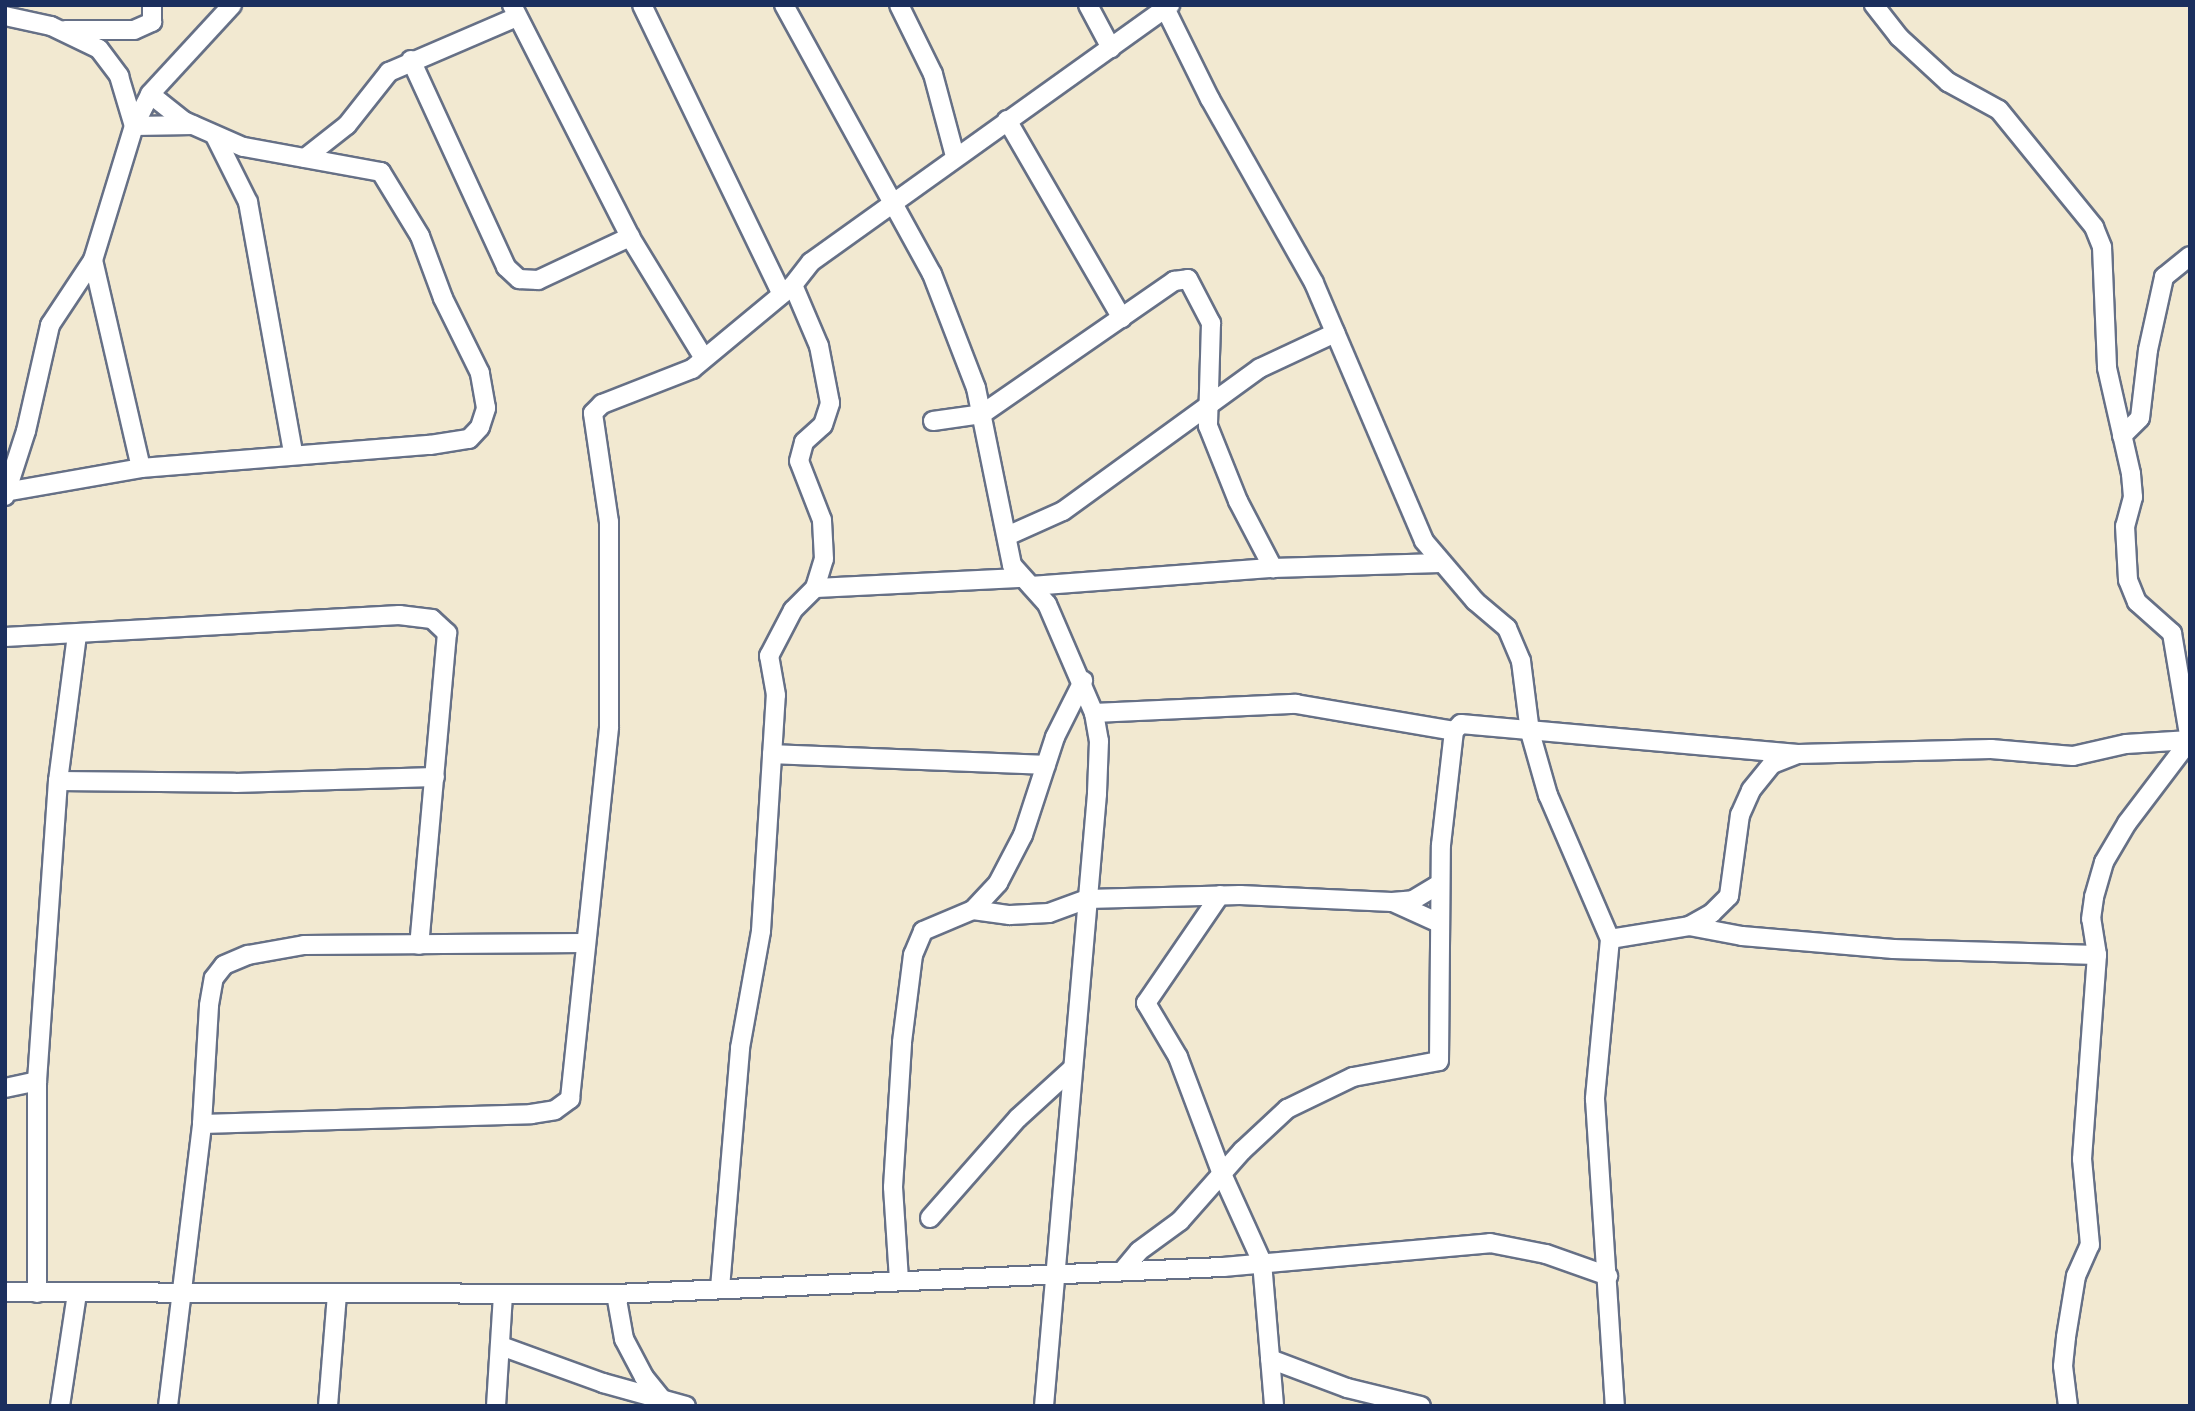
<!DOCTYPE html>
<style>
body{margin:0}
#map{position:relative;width:2195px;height:1411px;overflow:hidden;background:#f2e9d1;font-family:"Playpen Sans",sans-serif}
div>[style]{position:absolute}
.roads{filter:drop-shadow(2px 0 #667086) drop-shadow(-2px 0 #667086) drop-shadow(0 2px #667086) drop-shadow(0 -2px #667086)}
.minor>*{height:18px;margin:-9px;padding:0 9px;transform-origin:9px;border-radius:9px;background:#fff}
span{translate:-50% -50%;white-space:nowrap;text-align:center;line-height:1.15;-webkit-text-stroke:6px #fbf7ec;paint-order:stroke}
.frame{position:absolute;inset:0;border:7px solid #1b2f5e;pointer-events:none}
</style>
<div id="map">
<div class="roads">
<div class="minor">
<div style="left:512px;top:5px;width:260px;rotate:63deg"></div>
<div style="left:630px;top:237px;width:142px;rotate:58.6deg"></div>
<div style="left:642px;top:5px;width:321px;rotate:64.2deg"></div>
<div style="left:784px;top:5px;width:307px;rotate:61.2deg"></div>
<div style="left:932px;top:274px;width:122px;rotate:68.9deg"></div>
<div style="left:976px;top:388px;width:181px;rotate:78.5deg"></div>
<div style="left:1012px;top:565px;width:52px;rotate:48.1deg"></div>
<div style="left:1047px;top:604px;width:119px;rotate:66.7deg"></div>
<div style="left:1094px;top:713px;width:28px;rotate:80deg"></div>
<div style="left:1099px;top:741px;width:53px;rotate:92.2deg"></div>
<div style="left:1097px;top:794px;width:614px;rotate:94.95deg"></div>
<div style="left:899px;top:5px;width:77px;rotate:63.8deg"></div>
<div style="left:933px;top:74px;width:85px;rotate:75deg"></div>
<div style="left:1088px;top:5px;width:49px;rotate:61.9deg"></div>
<div style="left:1874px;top:5px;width:41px;rotate:52deg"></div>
<div style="left:1899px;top:37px;width:67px;rotate:42.6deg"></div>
<div style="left:1948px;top:82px;width:58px;rotate:28.8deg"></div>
<div style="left:1999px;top:110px;width:151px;rotate:50.9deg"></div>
<div style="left:2094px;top:227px;width:22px;rotate:68deg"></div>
<div style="left:2102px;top:247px;width:121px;rotate:87.6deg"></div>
<div style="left:2107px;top:368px;width:109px;rotate:77.2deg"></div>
<div style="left:2131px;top:474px;width:23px;rotate:85deg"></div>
<div style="left:2133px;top:497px;width:30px;rotate:105deg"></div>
<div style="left:2125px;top:526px;width:54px;rotate:86.8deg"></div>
<div style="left:2128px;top:580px;width:24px;rotate:68deg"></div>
<div style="left:2137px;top:602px;width:47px;rotate:41.5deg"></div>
<div style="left:2172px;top:633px;width:109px;rotate:80.5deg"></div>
<div style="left:1165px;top:8px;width:102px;rotate:63.7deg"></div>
<div style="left:1210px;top:99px;width:211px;rotate:60.5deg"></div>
<div style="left:1314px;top:283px;width:280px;rotate:66.9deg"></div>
<div style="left:1424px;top:541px;width:79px;rotate:49.6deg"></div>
<div style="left:1475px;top:601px;width:42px;rotate:40.2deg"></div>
<div style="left:1507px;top:628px;width:36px;rotate:67deg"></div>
<div style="left:1521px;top:661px;width:72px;rotate:82.8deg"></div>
<div style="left:1530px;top:732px;width:66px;rotate:74.1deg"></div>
<div style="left:1548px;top:795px;width:157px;rotate:66.7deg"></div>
<div style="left:1610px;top:939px;width:161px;rotate:95.4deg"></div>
<div style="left:1595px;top:1099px;width:308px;rotate:86.3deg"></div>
<div style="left:5px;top:16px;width:47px;rotate:12.3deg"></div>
<div style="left:51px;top:26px;width:53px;rotate:25.6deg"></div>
<div style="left:99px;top:49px;width:34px;rotate:53deg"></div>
<div style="left:119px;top:76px;width:52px;rotate:73.3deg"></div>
<div style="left:65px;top:30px;width:69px"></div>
<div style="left:134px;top:30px;width:20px;rotate:-24deg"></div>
<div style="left:152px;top:22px;width:17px;rotate:-90deg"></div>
<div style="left:411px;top:60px;width:228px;rotate:65.3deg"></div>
<div style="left:506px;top:267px;width:18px;rotate:43deg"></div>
<div style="left:519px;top:279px;width:19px;rotate:3deg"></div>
<div style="left:538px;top:280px;width:102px;rotate:-25.1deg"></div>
<div style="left:1007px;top:120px;width:229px;rotate:59.9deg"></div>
<div style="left:134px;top:126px;width:59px;rotate:-1deg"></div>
<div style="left:215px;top:136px;width:74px;rotate:63.4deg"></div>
<div style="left:248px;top:202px;width:255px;rotate:79.8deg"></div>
<div style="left:305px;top:158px;width:53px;rotate:-38.2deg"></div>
<div style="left:347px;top:125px;width:68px;rotate:-51.6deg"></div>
<div style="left:389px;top:72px;width:139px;rotate:-23.3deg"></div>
<div style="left:93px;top:260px;width:213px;rotate:77deg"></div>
<div style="left:933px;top:421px;width:49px;rotate:-8.1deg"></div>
<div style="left:982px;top:414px;width:234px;rotate:-34.7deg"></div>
<div style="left:1174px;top:281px;width:14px;rotate:-8deg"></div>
<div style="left:1188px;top:279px;width:50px;rotate:62.4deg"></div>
<div style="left:1211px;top:323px;width:103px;rotate:91.7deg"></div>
<div style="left:1208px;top:426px;width:81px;rotate:68.2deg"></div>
<div style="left:1238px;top:501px;width:76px;rotate:62.4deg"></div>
<div style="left:2122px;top:436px;width:25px;rotate:-45deg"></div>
<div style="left:2140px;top:418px;width:68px;rotate:-83.3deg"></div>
<div style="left:2148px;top:350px;width:75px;rotate:-77.6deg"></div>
<div style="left:2164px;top:277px;width:33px;rotate:-39deg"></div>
<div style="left:5px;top:492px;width:138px;rotate:-10deg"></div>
<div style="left:141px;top:468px;width:290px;rotate:-4.6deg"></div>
<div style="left:430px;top:445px;width:39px;rotate:-9deg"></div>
<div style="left:469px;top:439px;width:16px;rotate:-47deg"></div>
<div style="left:480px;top:427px;width:20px;rotate:-72deg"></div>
<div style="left:486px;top:408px;width:36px;rotate:-100deg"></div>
<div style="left:480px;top:373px;width:84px;rotate:-116.3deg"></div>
<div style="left:443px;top:298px;width:66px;rotate:-110.4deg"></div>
<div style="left:420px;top:236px;width:75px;rotate:-121.4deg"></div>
<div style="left:381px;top:172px;width:140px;rotate:-169.7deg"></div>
<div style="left:243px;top:147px;width:64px;rotate:-156.2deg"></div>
<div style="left:184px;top:121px;width:43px;rotate:-141.5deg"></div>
<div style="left:5px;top:496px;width:68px;rotate:-72.1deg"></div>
<div style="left:26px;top:431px;width:109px;rotate:-77.2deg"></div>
<div style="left:50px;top:325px;width:78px;rotate:-56.5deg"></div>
<div style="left:93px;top:260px;width:140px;rotate:-73deg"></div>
<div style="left:134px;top:126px;width:36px;rotate:-63deg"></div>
<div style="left:150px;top:94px;width:121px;rotate:-47.3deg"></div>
<div style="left:1007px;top:536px;width:61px;rotate:-24.1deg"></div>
<div style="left:1063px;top:511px;width:243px;rotate:-36deg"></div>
<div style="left:1260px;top:368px;width:83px;rotate:-25deg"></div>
<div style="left:1031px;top:586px;width:243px;rotate:-4.3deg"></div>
<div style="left:1273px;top:568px;width:167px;rotate:-1.7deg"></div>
<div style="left:815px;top:588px;width:205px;rotate:-2.8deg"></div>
<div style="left:5px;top:637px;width:395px;rotate:-3.2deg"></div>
<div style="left:399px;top:615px;width:33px;rotate:7deg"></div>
<div style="left:432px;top:619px;width:21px;rotate:43deg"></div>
<div style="left:447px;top:633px;width:313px;rotate:95.1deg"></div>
<div style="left:1094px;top:713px;width:202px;rotate:-2.6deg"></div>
<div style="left:1296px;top:704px;width:160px;rotate:9.7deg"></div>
<div style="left:772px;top:754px;width:274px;rotate:2.3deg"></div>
<div style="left:58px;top:781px;width:177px;rotate:0.6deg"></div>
<div style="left:235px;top:783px;width:200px;rotate:-1.7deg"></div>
<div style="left:1220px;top:895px;width:131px;rotate:124.4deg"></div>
<div style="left:1146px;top:1003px;width:63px;rotate:59.3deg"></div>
<div style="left:1178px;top:1057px;width:125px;rotate:69.4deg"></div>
<div style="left:1222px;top:1174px;width:97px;rotate:65.6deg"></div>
<div style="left:1262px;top:1262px;width:144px;rotate:85.2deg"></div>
<div style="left:1395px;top:903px;width:48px;rotate:24.4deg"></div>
<div style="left:973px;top:910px;width:37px;rotate:8deg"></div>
<div style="left:1010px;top:915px;width:39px;rotate:-3deg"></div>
<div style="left:1049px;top:913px;width:40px;rotate:-20.2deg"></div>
<div style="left:1087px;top:899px;width:153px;rotate:-1.5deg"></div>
<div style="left:1240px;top:895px;width:152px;rotate:2.6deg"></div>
<div style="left:1392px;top:902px;width:21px;rotate:-5deg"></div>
<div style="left:1413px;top:900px;width:31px;rotate:-31deg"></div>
<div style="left:1689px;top:926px;width:26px;rotate:-29deg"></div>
<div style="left:1712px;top:913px;width:24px;rotate:-45deg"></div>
<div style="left:1729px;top:896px;width:82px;rotate:-82.3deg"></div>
<div style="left:1740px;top:815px;width:27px;rotate:-66deg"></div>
<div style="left:1751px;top:790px;width:33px;rotate:-51deg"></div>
<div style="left:1772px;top:764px;width:28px;rotate:-21deg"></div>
<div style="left:1610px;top:939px;width:80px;rotate:-9.3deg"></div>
<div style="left:1689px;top:926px;width:54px;rotate:10.7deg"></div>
<div style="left:1742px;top:936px;width:152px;rotate:4.9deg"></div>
<div style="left:1893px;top:949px;width:204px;rotate:1.7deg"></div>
<div style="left:37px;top:1081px;width:301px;rotate:-86deg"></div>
<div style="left:58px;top:781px;width:148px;rotate:-82.6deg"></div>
<div style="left:5px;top:1088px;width:33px;rotate:-12deg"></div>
<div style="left:37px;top:1081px;width:212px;rotate:90deg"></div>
<div style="left:202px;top:1124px;width:329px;rotate:-1.7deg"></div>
<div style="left:531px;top:1114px;width:24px;rotate:-9deg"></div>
<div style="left:555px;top:1110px;width:19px;rotate:-36deg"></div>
<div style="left:570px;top:1099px;width:374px;rotate:-84deg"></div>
<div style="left:609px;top:727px;width:205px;rotate:-90deg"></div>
<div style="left:609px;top:522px;width:110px;rotate:-98.4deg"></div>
<div style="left:593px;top:413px;width:13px;rotate:-45deg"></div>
<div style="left:602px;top:404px;width:97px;rotate:-21.3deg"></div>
<div style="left:692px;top:369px;width:131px;rotate:-39.7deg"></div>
<div style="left:793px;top:285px;width:29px;rotate:-52deg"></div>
<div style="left:811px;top:262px;width:442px;rotate:-35.6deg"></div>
<div style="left:930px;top:1218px;width:133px;rotate:-48.7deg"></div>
<div style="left:1018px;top:1118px;width:74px;rotate:-42.3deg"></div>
<div style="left:1124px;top:1269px;width:23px;rotate:-50deg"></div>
<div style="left:1139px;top:1251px;width:51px;rotate:-36.2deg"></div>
<div style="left:1180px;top:1221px;width:94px;rotate:-48.5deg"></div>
<div style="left:1242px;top:1151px;width:62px;rotate:-43deg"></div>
<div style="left:1287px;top:1109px;width:73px;rotate:-25.9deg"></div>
<div style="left:1353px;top:1077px;width:87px;rotate:-10.5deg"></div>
<div style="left:1439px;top:1061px;width:216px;rotate:-89.5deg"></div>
<div style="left:1441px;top:845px;width:115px;rotate:-83.5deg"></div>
<div style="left:1454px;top:731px;width:10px;rotate:-45deg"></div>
<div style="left:1461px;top:724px;width:338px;rotate:5.1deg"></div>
<div style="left:1798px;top:754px;width:193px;rotate:-1.5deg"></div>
<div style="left:1991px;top:749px;width:82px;rotate:4.9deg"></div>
<div style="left:2073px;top:756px;width:54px;rotate:-12.8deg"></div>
<div style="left:2126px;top:744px;width:64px;rotate:-3.6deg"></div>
<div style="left:899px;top:1280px;width:93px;rotate:-93.7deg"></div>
<div style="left:893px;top:1187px;width:145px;rotate:-86.4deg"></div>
<div style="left:902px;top:1042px;width:88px;rotate:-82.8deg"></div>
<div style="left:913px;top:955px;width:26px;rotate:-67deg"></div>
<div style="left:923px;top:931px;width:54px;rotate:-22.8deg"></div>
<div style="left:973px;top:910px;width:37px;rotate:-47deg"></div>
<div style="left:998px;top:883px;width:54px;rotate:-62.5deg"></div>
<div style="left:1023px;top:835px;width:103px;rotate:-71.9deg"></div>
<div style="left:1055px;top:737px;width:63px;rotate:-63.4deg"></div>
<div style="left:720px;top:1288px;width:241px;rotate:-85.2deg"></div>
<div style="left:740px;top:1048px;width:119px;rotate:-79.8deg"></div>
<div style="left:761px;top:931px;width:236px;rotate:-86.4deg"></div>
<div style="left:776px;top:695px;width:40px;rotate:-100deg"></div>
<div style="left:769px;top:656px;width:52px;rotate:-62.4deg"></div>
<div style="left:793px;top:610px;width:31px;rotate:-45deg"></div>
<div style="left:815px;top:588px;width:30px;rotate:-73deg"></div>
<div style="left:824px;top:559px;width:39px;rotate:-93deg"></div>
<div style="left:822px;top:520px;width:63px;rotate:-111.3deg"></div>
<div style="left:799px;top:461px;width:20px;rotate:-75deg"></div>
<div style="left:804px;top:442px;width:25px;rotate:-42deg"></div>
<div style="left:823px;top:425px;width:23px;rotate:-72deg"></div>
<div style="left:830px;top:403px;width:58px;rotate:-100.9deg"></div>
<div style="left:819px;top:346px;width:66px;rotate:-113.1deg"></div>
<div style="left:5px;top:1292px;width:611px;rotate:0.19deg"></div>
<div style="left:616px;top:1294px;width:608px;rotate:-2.55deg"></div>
<div style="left:1223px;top:1267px;width:268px;rotate:-5.1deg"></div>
<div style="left:1490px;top:1243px;width:57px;rotate:11.1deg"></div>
<div style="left:1546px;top:1254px;width:66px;rotate:19.5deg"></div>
<div style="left:616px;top:1294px;width:46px;rotate:79.9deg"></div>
<div style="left:624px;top:1339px;width:43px;rotate:62.2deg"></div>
<div style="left:644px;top:1377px;width:28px;rotate:51deg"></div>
<div style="left:501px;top:1346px;width:109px;rotate:19.9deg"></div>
<div style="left:603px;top:1383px;width:86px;rotate:15.5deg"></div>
<div style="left:1270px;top:1359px;width:82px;rotate:20.6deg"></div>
<div style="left:1347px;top:1388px;width:76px;rotate:13.7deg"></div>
<div style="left:60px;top:1406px;width:114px;rotate:-81.4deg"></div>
<div style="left:168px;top:1406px;width:284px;rotate:-83.1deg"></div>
<div style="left:202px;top:1124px;width:119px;rotate:-86.6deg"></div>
<div style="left:209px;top:1005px;width:27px;rotate:-80deg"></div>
<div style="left:214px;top:978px;width:16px;rotate:-52deg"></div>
<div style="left:224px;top:965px;width:26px;rotate:-23deg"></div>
<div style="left:248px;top:955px;width:57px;rotate:-10.1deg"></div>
<div style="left:304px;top:945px;width:280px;rotate:-0.4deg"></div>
<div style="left:328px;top:1406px;width:111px;rotate:-85.4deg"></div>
<div style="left:496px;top:1406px;width:112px;rotate:-86.4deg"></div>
<div style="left:2068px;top:1406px;width:40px;rotate:-97.1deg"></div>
<div style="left:2063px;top:1366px;width:29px;rotate:-84deg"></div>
<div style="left:2066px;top:1337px;width:62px;rotate:-80.7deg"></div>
<div style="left:2076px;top:1276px;width:34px;rotate:-66deg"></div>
<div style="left:2090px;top:1245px;width:86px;rotate:-95.3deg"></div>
<div style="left:2082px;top:1159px;width:205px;rotate:-85.8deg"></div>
<div style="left:2097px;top:955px;width:36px;rotate:-99deg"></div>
<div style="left:2091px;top:919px;width:22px;rotate:-82deg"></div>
<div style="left:2094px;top:897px;width:36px;rotate:-74deg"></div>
<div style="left:2104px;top:862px;width:45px;rotate:-59.5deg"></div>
<div style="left:2127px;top:823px;width:104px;rotate:-52.8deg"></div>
</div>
</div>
<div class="frame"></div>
</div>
